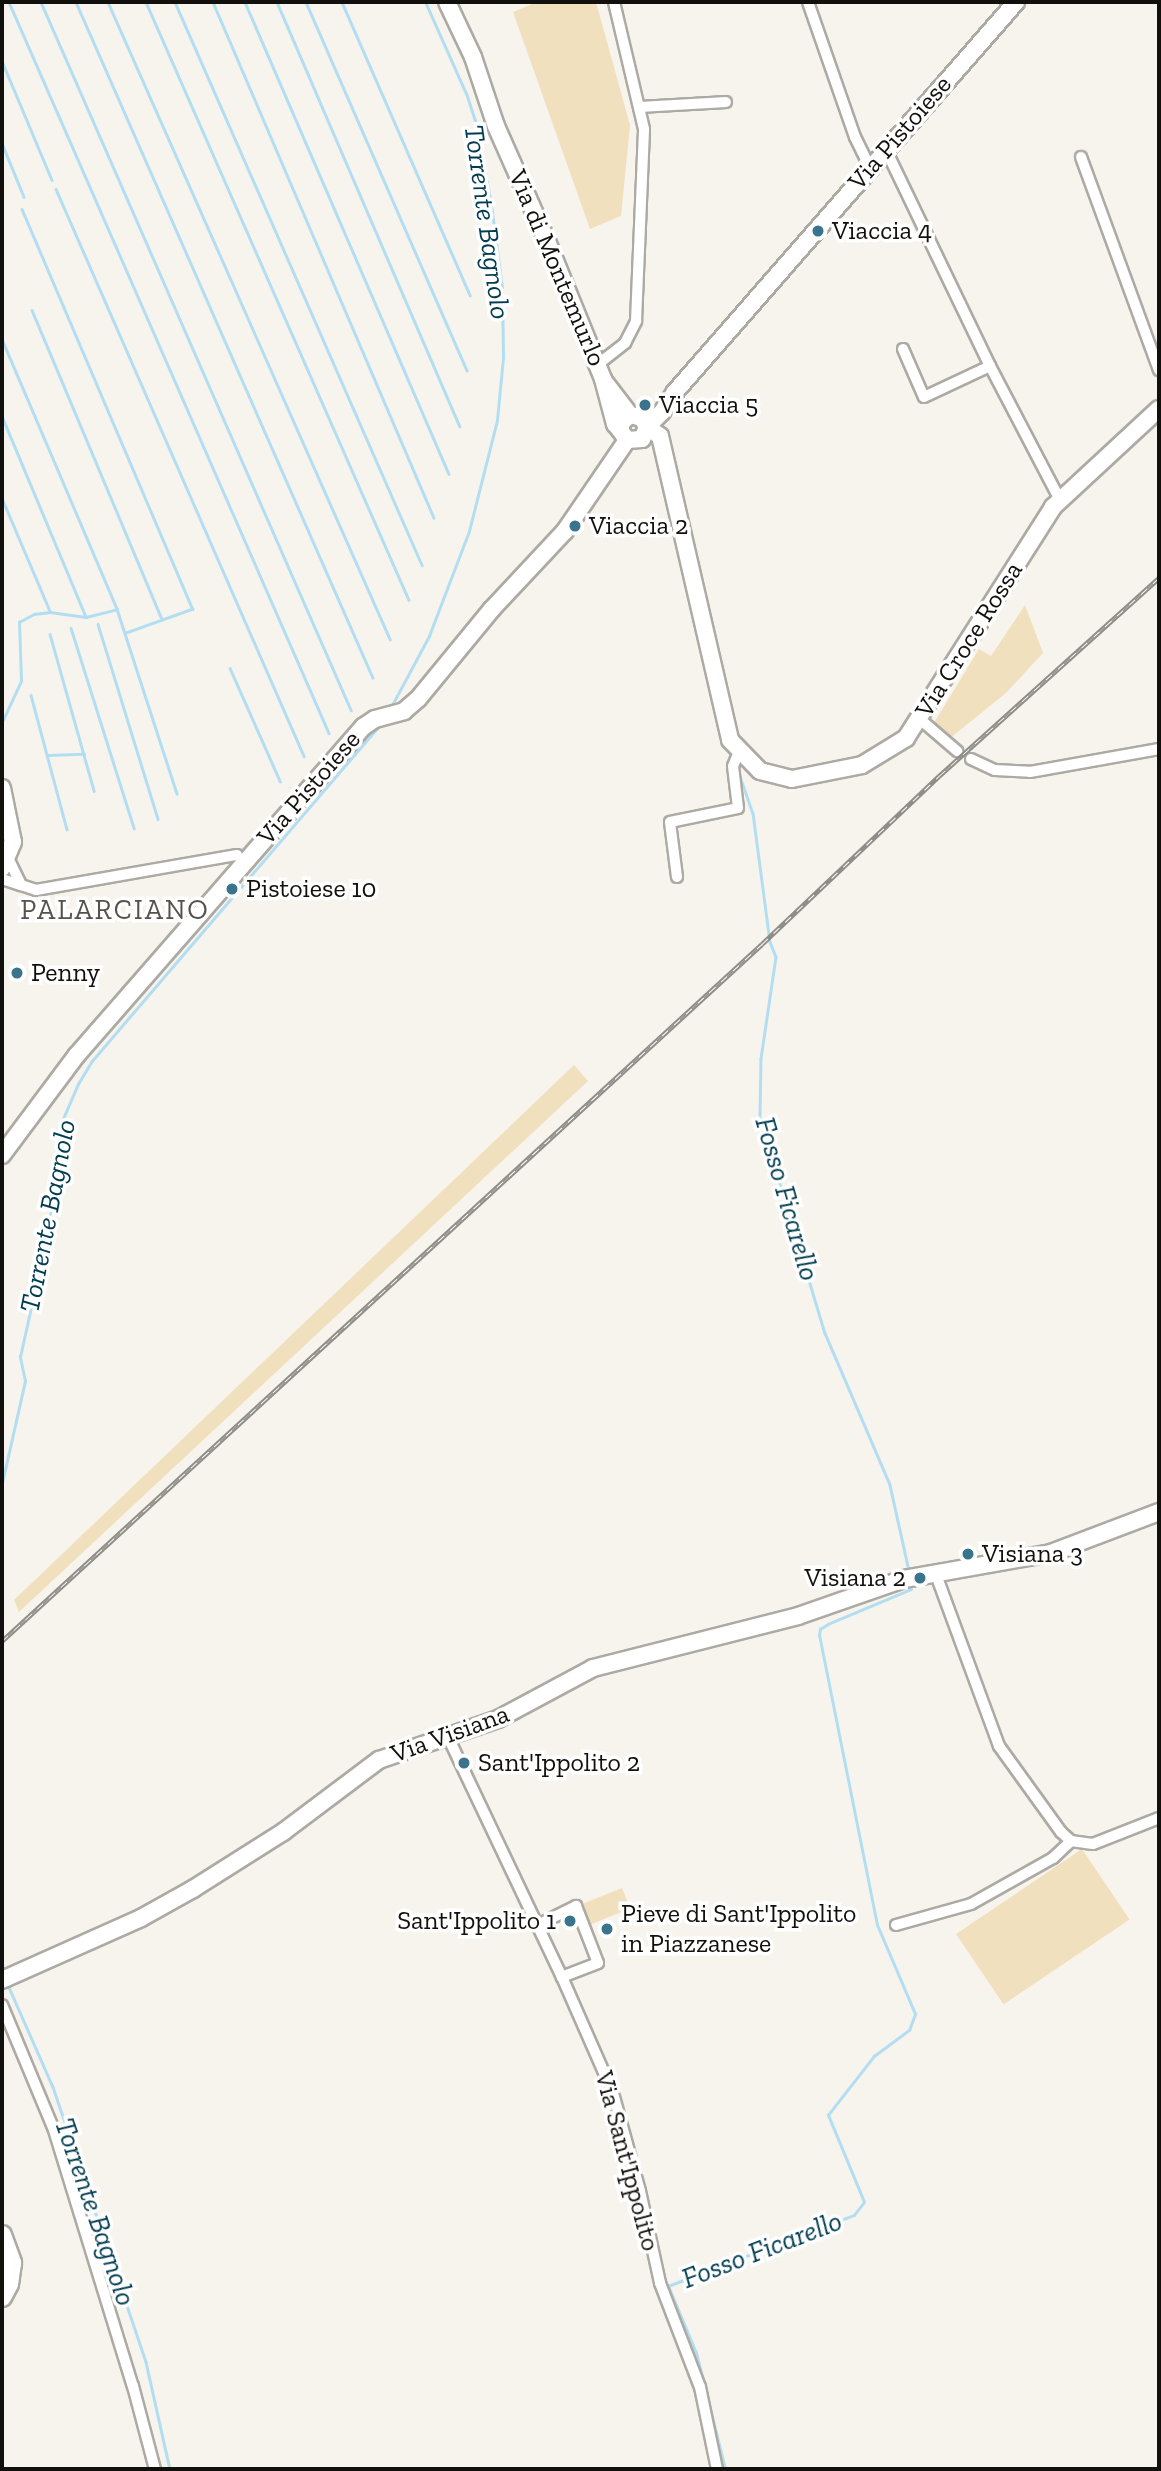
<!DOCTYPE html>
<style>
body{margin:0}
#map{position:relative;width:1161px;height:2471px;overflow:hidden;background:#f7f4ed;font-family:"Zilla Slab",serif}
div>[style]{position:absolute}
.green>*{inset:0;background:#f1e0bd;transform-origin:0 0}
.stream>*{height:2.5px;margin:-1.25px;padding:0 1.25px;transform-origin:1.25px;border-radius:1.25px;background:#b3def2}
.roads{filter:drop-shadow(2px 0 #adaaa4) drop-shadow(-2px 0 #adaaa4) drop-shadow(0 2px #adaaa4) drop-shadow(0 -2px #adaaa4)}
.street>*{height:10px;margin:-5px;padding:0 5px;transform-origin:5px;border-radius:5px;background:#fff}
.secondary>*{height:16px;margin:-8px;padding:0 8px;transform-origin:8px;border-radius:8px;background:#fff}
.primary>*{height:18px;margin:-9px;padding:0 9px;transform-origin:9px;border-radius:9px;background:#fff}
.rail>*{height:5px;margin-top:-2.5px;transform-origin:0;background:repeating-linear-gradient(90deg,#fff 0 8px,#8f8d88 0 16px);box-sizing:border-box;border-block:2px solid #8f8d88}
.dots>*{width:19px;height:19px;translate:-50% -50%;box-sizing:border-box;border:4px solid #fff;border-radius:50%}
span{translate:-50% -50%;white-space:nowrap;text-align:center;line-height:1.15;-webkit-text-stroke:7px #fff;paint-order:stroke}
.street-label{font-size:26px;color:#11100d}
.poi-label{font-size:26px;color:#11100d}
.left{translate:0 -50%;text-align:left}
.right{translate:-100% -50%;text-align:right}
.water-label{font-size:28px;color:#003c50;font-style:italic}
.neighbourhood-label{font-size:28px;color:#55524c;letter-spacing:2px}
.frame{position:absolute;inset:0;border:4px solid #11100d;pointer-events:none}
</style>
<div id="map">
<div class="green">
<div style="clip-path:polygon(537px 2px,596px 2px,630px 125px,621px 216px,590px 229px,513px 12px)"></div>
<div style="clip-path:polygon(1025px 605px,1043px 653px,1006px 693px,949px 739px,932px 726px,979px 649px,991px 656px)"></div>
<div style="clip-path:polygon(574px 1065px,588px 1081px,19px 1612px,14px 1600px)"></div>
<div style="left:1082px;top:1849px;width:85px;height:152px;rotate:56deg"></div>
<div style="left:622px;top:1888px;width:22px;height:49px;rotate:68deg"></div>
</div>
<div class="stream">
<div style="left:9px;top:2px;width:798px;rotate:66.36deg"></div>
<div style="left:41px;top:2px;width:773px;rotate:66.35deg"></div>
<div style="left:76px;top:2px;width:738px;rotate:66.28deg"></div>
<div style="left:108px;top:2px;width:697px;rotate:66.12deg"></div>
<div style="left:146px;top:2px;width:653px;rotate:66.26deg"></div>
<div style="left:175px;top:2px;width:615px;rotate:66.31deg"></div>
<div style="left:213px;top:2px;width:561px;rotate:66.81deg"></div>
<div style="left:245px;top:2px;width:514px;rotate:66.63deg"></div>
<div style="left:277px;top:2px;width:462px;rotate:66.7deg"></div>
<div style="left:306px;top:2px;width:402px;rotate:66.4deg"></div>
<div style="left:342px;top:2px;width:320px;rotate:66.4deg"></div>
<div style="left:2px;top:61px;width:129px;rotate:67.2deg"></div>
<div style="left:2px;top:143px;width:58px;rotate:67.8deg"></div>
<div style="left:56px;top:189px;width:619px;rotate:66.38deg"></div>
<div style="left:22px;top:209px;width:435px;rotate:66.9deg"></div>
<div style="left:193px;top:609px;width:71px;rotate:160.3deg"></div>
<div style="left:32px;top:310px;width:336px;rotate:67.2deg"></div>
<div style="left:2px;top:339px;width:293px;rotate:66.9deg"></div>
<div style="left:117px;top:609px;width:194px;rotate:72deg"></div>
<div style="left:2px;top:416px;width:218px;rotate:67.3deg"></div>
<div style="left:2px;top:498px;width:123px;rotate:67deg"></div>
<div style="left:98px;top:624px;width:204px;rotate:72.9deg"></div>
<div style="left:71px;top:628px;width:210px;rotate:72.5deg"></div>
<div style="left:50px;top:634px;width:163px;rotate:74.3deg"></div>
<div style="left:230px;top:668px;width:124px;rotate:66.1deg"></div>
<div style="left:31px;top:695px;width:139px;rotate:75deg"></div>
<div style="left:391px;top:707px;width:81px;rotate:-61.8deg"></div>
<div style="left:429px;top:636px;width:112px;rotate:-69.1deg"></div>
<div style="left:469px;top:531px;width:114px;rotate:-75.8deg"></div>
<div style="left:497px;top:420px;width:62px;rotate:-84.5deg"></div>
<div style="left:503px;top:358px;width:70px;rotate:-90.8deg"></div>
<div style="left:502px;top:288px;width:85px;rotate:-97.5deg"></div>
<div style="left:491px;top:204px;width:85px;rotate:-100.9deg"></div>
<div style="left:475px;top:121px;width:28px;rotate:-108deg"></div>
<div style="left:466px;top:94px;width:101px;rotate:-114deg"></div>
<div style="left:3px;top:720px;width:43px;rotate:-65.2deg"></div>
<div style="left:21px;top:681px;width:59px;rotate:-91.9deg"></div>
<div style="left:19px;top:622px;width:17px;rotate:-28deg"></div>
<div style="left:34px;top:614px;width:16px;rotate:-7deg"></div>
<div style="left:50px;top:612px;width:36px;rotate:8deg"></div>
<div style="left:86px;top:617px;width:32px;rotate:-14deg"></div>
<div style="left:47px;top:755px;width:37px;rotate:-2deg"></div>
<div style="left:741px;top:779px;width:36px;rotate:71deg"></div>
<div style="left:753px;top:813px;width:130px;rotate:82.5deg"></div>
<div style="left:770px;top:942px;width:16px;rotate:68deg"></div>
<div style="left:776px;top:957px;width:103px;rotate:98.4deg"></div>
<div style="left:761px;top:1059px;width:59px;rotate:91deg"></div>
<div style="left:760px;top:1118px;width:225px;rotate:73.2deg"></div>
<div style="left:825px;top:1333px;width:165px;rotate:66.8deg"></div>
<div style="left:890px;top:1485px;width:83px;rotate:77.5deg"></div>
<div style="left:2px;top:1483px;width:105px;rotate:-77.3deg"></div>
<div style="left:25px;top:1381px;width:25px;rotate:-102deg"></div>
<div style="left:20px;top:1357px;width:134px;rotate:-77.5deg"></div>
<div style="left:49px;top:1226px;width:106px;rotate:-82.9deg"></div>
<div style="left:62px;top:1121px;width:40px;rotate:-66.6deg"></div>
<div style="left:78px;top:1084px;width:26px;rotate:-59deg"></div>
<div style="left:91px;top:1062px;width:444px;rotate:-49.4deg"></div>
<div style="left:2px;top:1770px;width:16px;rotate:90deg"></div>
<div style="left:2px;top:1961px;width:11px;rotate:80deg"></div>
<div style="left:8px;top:1985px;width:111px;rotate:66.2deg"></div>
<div style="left:53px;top:2087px;width:290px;rotate:71.3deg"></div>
<div style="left:146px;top:2362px;width:110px;rotate:77.4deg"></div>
<div style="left:725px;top:2469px;width:120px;rotate:-104deg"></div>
<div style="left:696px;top:2353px;width:73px;rotate:-112.7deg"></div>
<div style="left:668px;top:2286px;width:199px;rotate:-20.9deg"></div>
<div style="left:854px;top:2215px;width:16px;rotate:-52deg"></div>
<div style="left:864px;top:2202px;width:94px;rotate:-112.5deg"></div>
<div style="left:828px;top:2115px;width:75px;rotate:-52.1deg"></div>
<div style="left:874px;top:2056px;width:44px;rotate:-36.6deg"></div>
<div style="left:909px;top:2030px;width:17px;rotate:-69deg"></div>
<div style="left:915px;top:2014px;width:97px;rotate:-113.1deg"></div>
<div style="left:877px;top:1925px;width:295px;rotate:-101.3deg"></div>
<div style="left:819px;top:1636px;width:7px;rotate:-82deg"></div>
<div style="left:820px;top:1629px;width:9px;rotate:-32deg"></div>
<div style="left:828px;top:1624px;width:90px;rotate:-22.9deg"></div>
</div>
<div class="roads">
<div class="street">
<div style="left:808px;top:2px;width:143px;rotate:70.8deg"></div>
<div style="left:855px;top:137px;width:34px;rotate:64deg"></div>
<div style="left:640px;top:107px;width:86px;rotate:-3.3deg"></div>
<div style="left:886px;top:150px;width:240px;rotate:64.3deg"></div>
<div style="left:990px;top:366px;width:151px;rotate:62.4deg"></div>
<div style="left:1081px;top:157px;width:227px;rotate:69.9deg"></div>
<div style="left:903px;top:349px;width:52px;rotate:66.4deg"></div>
<div style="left:924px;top:397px;width:73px;rotate:-25.2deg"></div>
<div style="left:597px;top:365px;width:36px;rotate:-38deg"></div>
<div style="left:625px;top:343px;width:25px;rotate:-63deg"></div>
<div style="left:636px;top:321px;width:192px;rotate:-87.6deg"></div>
<div style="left:644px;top:129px;width:130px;rotate:-103.3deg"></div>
<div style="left:921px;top:720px;width:48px;rotate:40.7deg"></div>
<div style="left:971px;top:759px;width:26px;rotate:25deg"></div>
<div style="left:995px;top:770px;width:35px;rotate:3deg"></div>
<div style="left:1030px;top:772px;width:131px;rotate:-10.1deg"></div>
<div style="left:8px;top:858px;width:30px;rotate:64deg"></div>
<div style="left:21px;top:885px;width:16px;rotate:18deg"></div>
<div style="left:36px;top:890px;width:204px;rotate:-9.9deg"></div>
<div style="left:677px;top:877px;width:55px;rotate:-97.3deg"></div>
<div style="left:670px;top:822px;width:69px;rotate:-11.6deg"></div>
<div style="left:738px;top:808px;width:42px;rotate:-96.8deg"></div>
<div style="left:733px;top:766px;width:15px;rotate:-67deg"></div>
<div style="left:2px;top:879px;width:20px;rotate:18deg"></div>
<div style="left:935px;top:1572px;width:185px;rotate:69.8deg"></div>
<div style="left:999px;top:1746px;width:106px;rotate:54.2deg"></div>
<div style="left:1061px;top:1832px;width:13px;rotate:42deg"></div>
<div style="left:1071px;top:1841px;width:22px;rotate:8deg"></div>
<div style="left:1093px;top:1844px;width:71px;rotate:-21.5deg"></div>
<div style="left:448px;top:1737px;width:266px;rotate:64.6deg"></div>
<div style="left:562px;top:1977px;width:127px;rotate:66.3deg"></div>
<div style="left:613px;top:2093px;width:102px;rotate:74.6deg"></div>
<div style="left:640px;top:2191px;width:94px;rotate:77.7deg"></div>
<div style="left:660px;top:2283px;width:111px;rotate:69deg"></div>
<div style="left:700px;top:2387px;width:84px;rotate:78.3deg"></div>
<div style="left:896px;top:1925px;width:78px;rotate:-15.6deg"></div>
<div style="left:971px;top:1904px;width:94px;rotate:-29.3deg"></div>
<div style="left:1053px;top:1858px;width:25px;rotate:-43deg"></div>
<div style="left:536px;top:1926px;width:45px;rotate:-26.6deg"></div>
<div style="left:576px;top:1906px;width:61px;rotate:68.9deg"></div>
<div style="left:598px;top:1963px;width:39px;rotate:159deg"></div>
<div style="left:2px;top:2005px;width:135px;rotate:67.4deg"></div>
<div style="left:54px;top:2130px;width:268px;rotate:72.9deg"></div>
<div style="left:133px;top:2386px;width:86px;rotate:75.2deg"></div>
</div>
<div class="secondary">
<div style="left:447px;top:2px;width:61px;rotate:64.7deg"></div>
<div style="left:473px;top:57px;width:73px;rotate:71.6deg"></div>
<div style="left:496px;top:126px;width:126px;rotate:66.1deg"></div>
<div style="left:547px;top:241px;width:149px;rotate:67.9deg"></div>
<div style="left:603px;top:379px;width:47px;rotate:75.1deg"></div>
<div style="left:615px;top:424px;width:8px;rotate:50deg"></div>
<div style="left:604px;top:381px;width:43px;rotate:52.6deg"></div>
<div style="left:647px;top:427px;width:16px;rotate:35deg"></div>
<div style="left:660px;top:436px;width:312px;rotate:77deg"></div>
<div style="left:730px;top:740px;width:43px;rotate:45.9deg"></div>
<div style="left:760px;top:771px;width:33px;rotate:14deg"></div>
<div style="left:792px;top:779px;width:71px;rotate:-11.3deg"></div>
<div style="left:862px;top:765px;width:52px;rotate:-31.5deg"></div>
<div style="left:906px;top:738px;width:274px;rotate:-57.5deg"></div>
<div style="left:1053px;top:507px;width:144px;rotate:-42.8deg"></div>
<div style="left:647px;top:427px;width:10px;rotate:-119deg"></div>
<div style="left:642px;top:418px;width:12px;rotate:-166deg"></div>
<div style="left:630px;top:415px;width:11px;rotate:139deg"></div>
<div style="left:622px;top:422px;width:8px;rotate:104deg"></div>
<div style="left:620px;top:430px;width:12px;rotate:55deg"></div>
<div style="left:627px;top:440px;width:15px;rotate:-4deg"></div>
<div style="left:642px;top:439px;width:13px;rotate:-67deg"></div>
<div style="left:647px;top:427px;width:21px;rotate:-45deg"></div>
<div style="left:662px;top:412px;width:24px;rotate:-57deg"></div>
<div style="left:675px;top:392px;width:518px;rotate:-48.83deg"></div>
<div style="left:2px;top:788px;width:55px;rotate:78.5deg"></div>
<div style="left:13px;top:842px;width:28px;rotate:113deg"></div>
<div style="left:2px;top:1155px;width:124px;rotate:-53.2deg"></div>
<div style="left:76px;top:1056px;width:437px;rotate:-48.9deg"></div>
<div style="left:363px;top:727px;width:14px;rotate:-34deg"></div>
<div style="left:375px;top:719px;width:30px;rotate:-15deg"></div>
<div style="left:404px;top:711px;width:18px;rotate:-41deg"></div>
<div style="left:418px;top:699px;width:117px;rotate:-50.6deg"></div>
<div style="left:492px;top:609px;width:107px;rotate:-46.9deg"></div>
<div style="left:565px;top:531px;width:110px;rotate:-55.7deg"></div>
<div style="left:2px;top:1980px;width:152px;rotate:-24deg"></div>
<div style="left:141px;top:1918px;width:60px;rotate:-29.1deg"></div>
<div style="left:193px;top:1889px;width:107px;rotate:-32.3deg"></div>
<div style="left:283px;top:1832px;width:120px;rotate:-36.9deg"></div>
<div style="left:379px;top:1760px;width:126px;rotate:-19deg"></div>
<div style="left:498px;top:1719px;width:108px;rotate:-28.2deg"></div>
<div style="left:593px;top:1668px;width:211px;rotate:-14.2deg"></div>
<div style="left:798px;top:1616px;width:112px;rotate:-19.2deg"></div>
<div style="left:904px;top:1579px;width:149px;rotate:-10deg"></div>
<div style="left:1051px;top:1553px;width:116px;rotate:-20.8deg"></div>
</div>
<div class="primary">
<div style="left:2px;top:2235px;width:30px;rotate:70deg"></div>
<div style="left:12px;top:2263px;width:21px;rotate:98deg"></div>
<div style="left:9px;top:2284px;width:15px;rotate:118deg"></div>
</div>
</div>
<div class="rail">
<div style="left:2px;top:1641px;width:1031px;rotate:-42.52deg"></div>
<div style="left:762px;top:944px;width:244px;rotate:-43.5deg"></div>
<div style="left:939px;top:776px;width:296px;rotate:-42deg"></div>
</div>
<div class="dots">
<div style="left:818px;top:231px;background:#39738c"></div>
<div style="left:645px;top:405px;background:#39738c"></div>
<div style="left:575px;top:526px;background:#39738c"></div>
<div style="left:232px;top:889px;background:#39738c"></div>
<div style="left:17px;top:973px;background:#39738c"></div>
<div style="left:968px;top:1554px;background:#39738c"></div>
<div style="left:920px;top:1578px;background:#39738c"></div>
<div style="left:464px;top:1763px;background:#39738c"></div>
<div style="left:570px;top:1921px;background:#39738c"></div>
<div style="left:607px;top:1929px;background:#39738c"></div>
</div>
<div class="street-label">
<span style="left:900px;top:133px;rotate:-49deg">Via Pistoiese</span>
<span style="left:557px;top:268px;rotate:67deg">Via di Montemurlo</span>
<span style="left:969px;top:640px;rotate:-58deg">Via Croce Rossa</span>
<span style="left:309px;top:788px;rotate:-49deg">Via Pistoiese</span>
<span style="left:450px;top:1734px;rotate:-20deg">Via Visiana</span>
<span style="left:627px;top:2161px;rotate:75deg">Via Sant'Ippolito</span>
</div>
<div class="poi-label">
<span class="left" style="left:832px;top:231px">Viaccia 4</span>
<span class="left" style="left:659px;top:405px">Viaccia 5</span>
<span class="left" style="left:589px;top:526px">Viaccia 2</span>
<span class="left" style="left:246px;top:889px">Pistoiese 10</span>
<span class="left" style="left:31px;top:973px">Penny</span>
<span class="left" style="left:982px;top:1554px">Visiana 3</span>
<span class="right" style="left:906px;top:1578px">Visiana 2</span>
<span class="left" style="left:478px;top:1763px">Sant'Ippolito 2</span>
<span class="left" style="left:621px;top:1929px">Pieve di Sant'Ippolito<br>in Piazzanese</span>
<span class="right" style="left:556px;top:1921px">Sant'Ippolito 1</span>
</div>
<div class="water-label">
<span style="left:487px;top:222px;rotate:82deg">Torrente Bagnolo</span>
<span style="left:787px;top:1199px;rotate:74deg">Fosso Ficarello</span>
<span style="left:48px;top:1216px;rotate:-79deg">Torrente Bagnolo</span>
<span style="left:95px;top:2212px;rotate:71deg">Torrente Bagnolo</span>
<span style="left:762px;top:2250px;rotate:-21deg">Fosso Ficarello</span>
</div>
<div class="neighbourhood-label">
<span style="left:115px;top:910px">PALARCIANO</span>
</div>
<div class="frame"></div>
</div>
